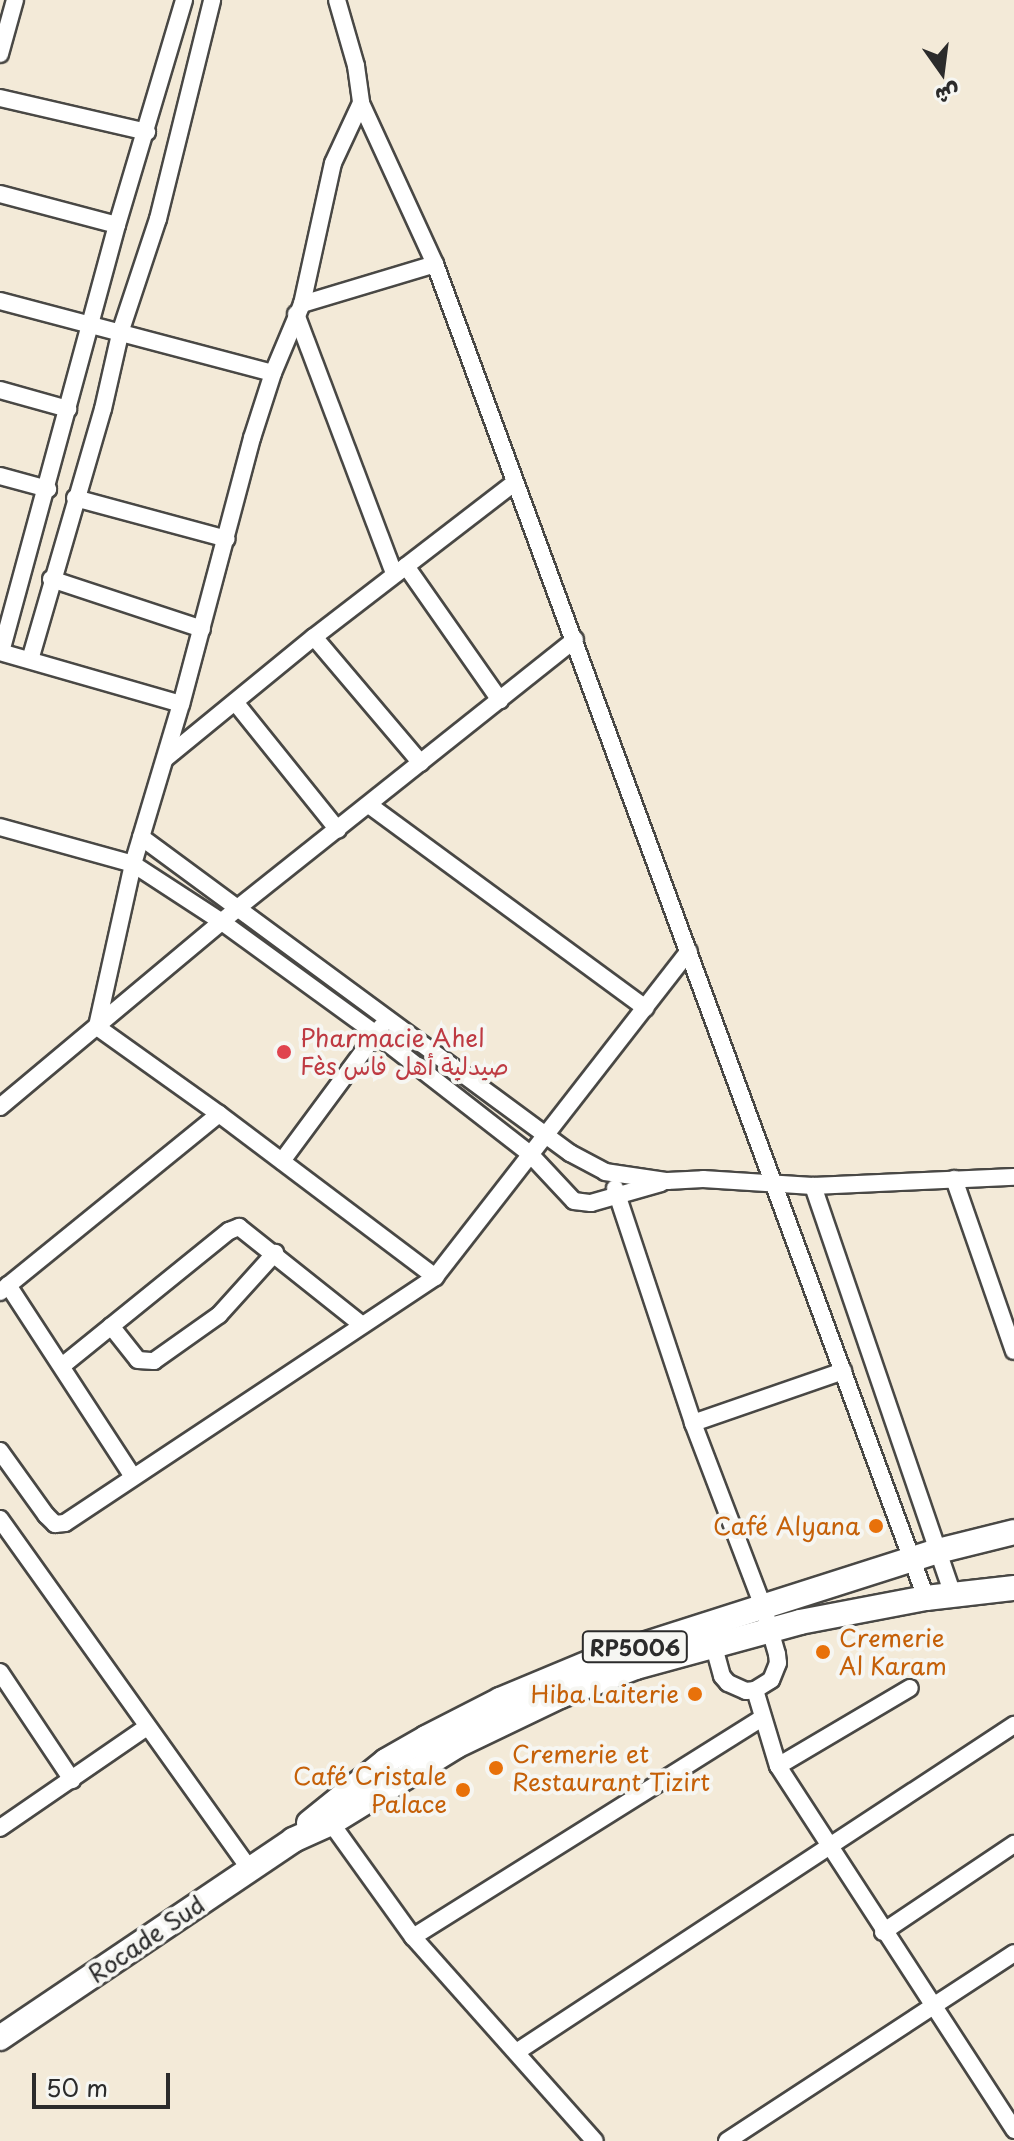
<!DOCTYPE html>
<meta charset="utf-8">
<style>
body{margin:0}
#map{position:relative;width:1014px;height:2141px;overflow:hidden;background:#f3ead8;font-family:"Playpen Sans","Playpen Sans Arabic",sans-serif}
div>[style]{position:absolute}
.roads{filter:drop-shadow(2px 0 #494845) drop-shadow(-2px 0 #494845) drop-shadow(0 2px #494845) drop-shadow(0 -2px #494845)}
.street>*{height:16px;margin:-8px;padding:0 8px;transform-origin:8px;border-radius:8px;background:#fff}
.primary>*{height:24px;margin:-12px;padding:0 12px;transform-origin:12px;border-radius:12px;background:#fff}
.dots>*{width:22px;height:22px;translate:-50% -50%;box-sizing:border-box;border:4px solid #f6f6f2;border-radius:50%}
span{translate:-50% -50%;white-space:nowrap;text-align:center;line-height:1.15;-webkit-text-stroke:8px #f6f6f2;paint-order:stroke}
.shield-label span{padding:2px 6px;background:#f6f6f2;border:2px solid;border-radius:6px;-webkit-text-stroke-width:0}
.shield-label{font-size:22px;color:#2b2b2b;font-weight:700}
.health-label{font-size:24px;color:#be3a42}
.left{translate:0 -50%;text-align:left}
.food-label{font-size:24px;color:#c56008}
.right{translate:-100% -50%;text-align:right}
.street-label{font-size:24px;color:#2b2b2b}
.north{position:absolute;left:902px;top:32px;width:80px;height:80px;-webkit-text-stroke:6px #f6f6f2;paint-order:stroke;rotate:166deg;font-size:22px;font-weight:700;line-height:32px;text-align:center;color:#2b2b2b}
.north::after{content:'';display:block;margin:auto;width:28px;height:36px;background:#2b2b2b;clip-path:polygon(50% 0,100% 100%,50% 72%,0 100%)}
.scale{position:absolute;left:32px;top:2073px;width:138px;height:36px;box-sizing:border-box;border:4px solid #2b2b2b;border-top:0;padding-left:10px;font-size:24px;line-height:28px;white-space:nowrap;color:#2b2b2b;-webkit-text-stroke:6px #f6f6f2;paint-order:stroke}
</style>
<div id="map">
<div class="roads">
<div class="street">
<div style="left:337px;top:0;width:69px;rotate:73.9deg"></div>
<div style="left:356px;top:66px;width:37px;rotate:82deg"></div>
<div style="left:361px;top:103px;width:177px;rotate:65.3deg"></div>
<div style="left:435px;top:264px;width:1421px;rotate:69.79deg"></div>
<div style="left:0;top:54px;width:56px;rotate:-74.5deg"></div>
<div style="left:0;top:98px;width:151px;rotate:13deg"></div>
<div style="left:361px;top:103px;width:66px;rotate:115deg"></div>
<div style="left:333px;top:163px;width:144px;rotate:102.4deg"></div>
<div style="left:302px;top:304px;width:75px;rotate:112.8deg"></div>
<div style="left:273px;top:373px;width:68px;rotate:107.9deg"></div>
<div style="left:252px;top:438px;width:275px;rotate:104.9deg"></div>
<div style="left:181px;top:704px;width:167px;rotate:106.7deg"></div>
<div style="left:133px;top:864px;width:167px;rotate:102.5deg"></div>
<div style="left:97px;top:1027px;width:150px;rotate:35.5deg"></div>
<div style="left:219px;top:1114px;width:271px;rotate:37deg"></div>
<div style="left:0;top:194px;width:121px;rotate:14.8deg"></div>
<div style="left:0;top:301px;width:282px;rotate:14.8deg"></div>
<div style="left:302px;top:304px;width:139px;rotate:-16.7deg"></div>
<div style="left:296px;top:314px;width:278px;rotate:69.3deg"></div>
<div style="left:0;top:390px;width:71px;rotate:15.6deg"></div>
<div style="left:0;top:476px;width:50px;rotate:15.2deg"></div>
<div style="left:75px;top:498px;width:157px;rotate:15.1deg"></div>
<div style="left:406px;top:566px;width:164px;rotate:55deg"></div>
<div style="left:51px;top:579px;width:159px;rotate:18.3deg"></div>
<div style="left:314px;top:637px;width:165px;rotate:49.7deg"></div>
<div style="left:0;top:652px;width:188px;rotate:16deg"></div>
<div style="left:1px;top:652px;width:442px;rotate:-74.8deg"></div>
<div style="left:117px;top:225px;width:235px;rotate:-73.4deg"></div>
<div style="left:30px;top:660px;width:261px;rotate:-73.8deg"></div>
<div style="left:103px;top:409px;width:81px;rotate:-77.2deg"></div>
<div style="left:121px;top:330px;width:117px;rotate:-71.6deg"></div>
<div style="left:158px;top:219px;width:226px;rotate:-76.1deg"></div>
<div style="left:235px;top:702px;width:164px;rotate:51.2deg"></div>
<div style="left:166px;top:758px;width:191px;rotate:-39.3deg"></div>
<div style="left:314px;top:637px;width:252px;rotate:-37.6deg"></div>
<div style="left:369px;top:805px;width:343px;rotate:36.3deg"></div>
<div style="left:0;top:827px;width:138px;rotate:15.5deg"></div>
<div style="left:133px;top:864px;width:106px;rotate:33.1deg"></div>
<div style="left:222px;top:922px;width:190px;rotate:36deg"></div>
<div style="left:376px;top:1034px;width:195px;rotate:37.9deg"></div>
<div style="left:530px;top:1154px;width:64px;rotate:46.9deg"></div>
<div style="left:574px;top:1201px;width:17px;rotate:7deg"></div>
<div style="left:591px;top:1203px;width:73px;rotate:-15.9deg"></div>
<div style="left:141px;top:837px;width:533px;rotate:36.38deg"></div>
<div style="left:570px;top:1153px;width:40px;rotate:28deg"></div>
<div style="left:605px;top:1172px;width:63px;rotate:8.3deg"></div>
<div style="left:667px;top:1181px;width:36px;rotate:-3deg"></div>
<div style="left:703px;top:1179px;width:110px;rotate:3.6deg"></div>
<div style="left:813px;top:1186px;width:201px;rotate:-2.6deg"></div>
<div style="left:0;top:1107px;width:313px;rotate:-39.9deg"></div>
<div style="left:240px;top:906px;width:428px;rotate:-38.5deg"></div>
<div style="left:282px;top:1161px;width:167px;rotate:-53.5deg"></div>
<div style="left:954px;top:1179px;width:182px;rotate:70.8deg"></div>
<div style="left:813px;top:1186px;width:432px;rotate:71.1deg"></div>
<div style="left:615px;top:1188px;width:248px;rotate:71.6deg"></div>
<div style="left:693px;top:1423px;width:199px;rotate:69.1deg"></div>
<div style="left:764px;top:1609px;width:47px;rotate:73.9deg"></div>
<div style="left:777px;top:1654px;width:9px;rotate:84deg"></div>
<div style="left:778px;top:1663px;width:18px;rotate:112deg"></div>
<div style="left:771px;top:1680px;width:19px;rotate:148deg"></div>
<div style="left:755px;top:1690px;width:9px;rotate:174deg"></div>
<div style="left:746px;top:1691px;width:20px;rotate:-156deg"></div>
<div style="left:728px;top:1683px;width:9px;rotate:-131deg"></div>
<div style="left:722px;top:1676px;width:41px;rotate:-105.4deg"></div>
<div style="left:8px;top:1285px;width:229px;rotate:56.9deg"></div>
<div style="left:0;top:1292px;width:282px;rotate:-39.1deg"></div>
<div style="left:111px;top:1326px;width:43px;rotate:51.5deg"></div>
<div style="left:138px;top:1360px;width:16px;rotate:4deg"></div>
<div style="left:154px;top:1361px;width:80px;rotate:-35.3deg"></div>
<div style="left:219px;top:1315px;width:84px;rotate:-47.9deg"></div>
<div style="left:62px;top:1366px;width:215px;rotate:-39deg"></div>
<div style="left:229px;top:1231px;width:11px;rotate:-22deg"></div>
<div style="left:239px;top:1227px;width:157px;rotate:38.5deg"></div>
<div style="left:693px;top:1423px;width:159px;rotate:-19.1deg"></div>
<div style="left:0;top:1451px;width:79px;rotate:54.3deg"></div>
<div style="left:46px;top:1515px;width:13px;rotate:45deg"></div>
<div style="left:55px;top:1524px;width:10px;rotate:-6deg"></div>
<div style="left:65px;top:1523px;width:444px;rotate:-33.6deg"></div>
<div style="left:435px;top:1277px;width:413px;rotate:-52.1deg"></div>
<div style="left:0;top:1519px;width:430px;rotate:54.5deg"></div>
<div style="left:0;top:1672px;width:130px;rotate:56.3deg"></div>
<div style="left:755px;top:1690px;width:79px;rotate:73.2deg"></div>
<div style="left:778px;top:1766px;width:434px;rotate:57deg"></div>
<div style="left:778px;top:1766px;width:153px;rotate:-30.6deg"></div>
<div style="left:326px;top:1816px;width:149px;rotate:54.3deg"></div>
<div style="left:413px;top:1937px;width:273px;rotate:48.3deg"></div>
<div style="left:0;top:1828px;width:178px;rotate:-34.5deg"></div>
<div style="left:883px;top:1932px;width:158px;rotate:-33.9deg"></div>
<div style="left:413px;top:1937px;width:412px;rotate:-32.1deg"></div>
<div style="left:518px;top:2051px;width:594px;rotate:-33.32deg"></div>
<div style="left:727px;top:2141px;width:343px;rotate:-33.2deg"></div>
</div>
<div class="primary">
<div style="left:309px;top:1823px;width:99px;rotate:-38.8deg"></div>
<div style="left:386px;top:1761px;width:46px;rotate:-29.9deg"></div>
<div style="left:426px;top:1738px;width:83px;rotate:-27.2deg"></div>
<div style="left:500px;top:1700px;width:104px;rotate:-22.6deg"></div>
<div style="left:596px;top:1660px;width:359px;rotate:-17.7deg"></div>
<div style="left:938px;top:1551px;width:78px;rotate:-14deg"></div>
<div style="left:0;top:2038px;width:354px;rotate:-34deg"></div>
<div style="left:293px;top:1840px;width:42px;rotate:-24.1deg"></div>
<div style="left:331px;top:1823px;width:147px;rotate:-31.6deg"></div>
<div style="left:456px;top:1746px;width:115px;rotate:-25.7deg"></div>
<div style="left:560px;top:1696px;width:81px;rotate:-20.9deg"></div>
<div style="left:636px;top:1667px;width:170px;rotate:-15.3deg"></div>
<div style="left:800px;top:1622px;width:128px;rotate:-10.8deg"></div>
<div style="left:926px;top:1598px;width:89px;rotate:-6.5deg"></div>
</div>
</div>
<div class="dots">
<div style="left:284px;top:1052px;background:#e0444e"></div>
<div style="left:876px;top:1526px;background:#e8710a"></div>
<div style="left:823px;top:1652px;background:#e8710a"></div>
<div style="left:695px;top:1694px;background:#e8710a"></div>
<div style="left:496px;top:1768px;background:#e8710a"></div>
<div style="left:463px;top:1790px;background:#e8710a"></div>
</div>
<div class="shield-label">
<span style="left:635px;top:1647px">RP5006</span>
</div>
<div class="health-label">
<span class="left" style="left:300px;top:1052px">Pharmacie Ahel<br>Fès صيدلية أهل فاس</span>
</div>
<div class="food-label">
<span class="right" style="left:860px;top:1526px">Café Alyana</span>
<span class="left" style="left:839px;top:1652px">Cremerie<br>Al Karam</span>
<span class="right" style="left:679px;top:1694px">Hiba Laiterie</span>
<span class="left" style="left:512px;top:1768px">Cremerie et<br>Restaurant Tizirt</span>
<span class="right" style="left:447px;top:1790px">Café Cristale<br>Palace</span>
</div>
<div class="street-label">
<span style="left:146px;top:1939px;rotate:-34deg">Rocade Sud</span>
</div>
<div class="north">ش</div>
<div class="scale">50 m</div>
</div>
